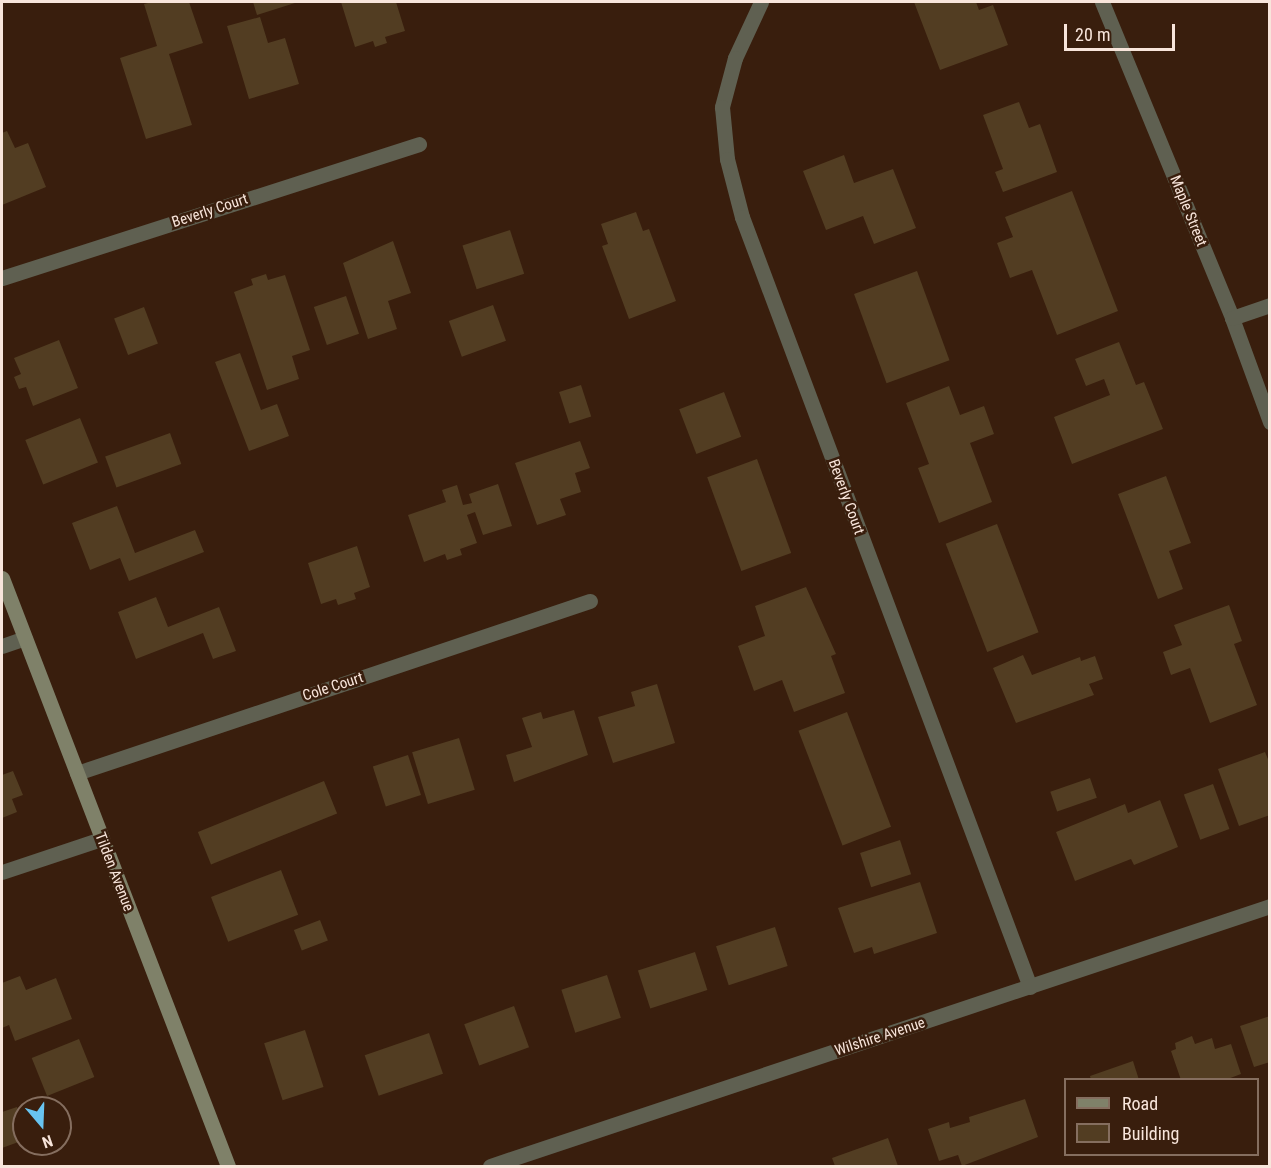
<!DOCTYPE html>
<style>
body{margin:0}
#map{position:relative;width:1271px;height:1168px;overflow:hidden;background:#391e0d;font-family:"Roboto Condensed",sans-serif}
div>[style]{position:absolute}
.building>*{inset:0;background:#523d22;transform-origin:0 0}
.lane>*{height:15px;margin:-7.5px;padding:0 7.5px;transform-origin:7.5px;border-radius:7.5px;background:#5f6051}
.street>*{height:15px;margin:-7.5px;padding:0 7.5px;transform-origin:7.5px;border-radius:7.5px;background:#5f6051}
.secondary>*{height:15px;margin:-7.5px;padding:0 7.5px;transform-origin:7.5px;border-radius:7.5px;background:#7f8169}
span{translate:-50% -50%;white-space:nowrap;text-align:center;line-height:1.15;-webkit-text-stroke:5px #391e0d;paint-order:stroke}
.street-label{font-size:15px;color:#f8e5db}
.frame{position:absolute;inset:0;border:3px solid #f8e5db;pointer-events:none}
.legend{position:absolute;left:1064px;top:1078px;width:195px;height:78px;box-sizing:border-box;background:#391e0d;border:2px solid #856e5f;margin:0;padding:8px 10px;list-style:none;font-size:18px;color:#f8e5db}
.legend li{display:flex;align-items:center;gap:12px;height:30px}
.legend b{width:30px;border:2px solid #856e5f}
.north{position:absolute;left:12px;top:1096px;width:60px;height:60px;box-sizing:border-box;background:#391e0d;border:2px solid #856e5f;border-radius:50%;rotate:161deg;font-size:16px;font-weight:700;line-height:24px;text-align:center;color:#f8e5db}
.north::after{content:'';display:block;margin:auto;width:21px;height:27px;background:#68c4f0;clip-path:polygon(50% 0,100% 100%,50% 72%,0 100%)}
.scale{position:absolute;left:1064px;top:24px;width:111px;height:27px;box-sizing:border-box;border:3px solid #f8e5db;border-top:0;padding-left:8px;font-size:18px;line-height:21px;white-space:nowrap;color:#f8e5db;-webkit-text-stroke:4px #391e0d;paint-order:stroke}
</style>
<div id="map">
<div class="building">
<div style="clip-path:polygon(152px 2px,189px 2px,203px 43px,169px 54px,192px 125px,146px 139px,120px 58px,157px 46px,144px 4px)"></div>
<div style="clip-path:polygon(253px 2px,298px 2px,257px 15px)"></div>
<div style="clip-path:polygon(341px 2px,396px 2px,405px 31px,385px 37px,387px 43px,375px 47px,373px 41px,355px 47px)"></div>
<div style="clip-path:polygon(914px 2px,976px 2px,979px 10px,993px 5px,1008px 45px,940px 70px)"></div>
<div style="clip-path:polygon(260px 17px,268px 43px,285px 38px,299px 84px,249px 99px,227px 26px)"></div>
<div style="clip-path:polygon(1019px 102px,1029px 128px,1040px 124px,1057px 172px,1003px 192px,995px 172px,1003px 169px,983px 115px)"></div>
<div style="clip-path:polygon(7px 131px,15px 148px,28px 143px,46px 187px,2px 205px,2px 133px)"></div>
<div style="clip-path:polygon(844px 155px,854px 183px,893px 169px,916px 228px,874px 244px,863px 216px,826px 230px,803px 171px)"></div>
<div style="clip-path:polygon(1072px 191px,1118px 311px,1057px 335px,1032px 270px,1010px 278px,997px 243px,1013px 237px,1005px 217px)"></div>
<div style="clip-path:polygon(636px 212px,643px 231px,649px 229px,676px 301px,629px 319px,602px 246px,608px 244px,601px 224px)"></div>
<div style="left:510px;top:230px;width:46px;height:50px;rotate:72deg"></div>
<div style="clip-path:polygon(393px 241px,411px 293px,388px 301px,397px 329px,368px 339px,343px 263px)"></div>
<div style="left:917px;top:271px;width:95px;height:67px;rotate:70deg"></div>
<div style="clip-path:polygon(266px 274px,268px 280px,285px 275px,310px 350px,292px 356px,299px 379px,267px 390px,234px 292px,253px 285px,251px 279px)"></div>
<div style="left:346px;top:296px;width:40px;height:34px;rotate:71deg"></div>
<div style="left:493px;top:305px;width:38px;height:47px;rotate:70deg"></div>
<div style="left:144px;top:307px;width:39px;height:32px;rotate:69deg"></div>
<div style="clip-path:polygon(59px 340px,78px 388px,33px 406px,26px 387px,19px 389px,14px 377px,21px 374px,14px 358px)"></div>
<div style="clip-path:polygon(1119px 342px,1136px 385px,1144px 382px,1163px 429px,1072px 464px,1054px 417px,1110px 395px,1104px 379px,1086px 386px,1075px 359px)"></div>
<div style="clip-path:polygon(240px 353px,261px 410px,277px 404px,289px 436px,249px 451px,215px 362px)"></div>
<div style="left:581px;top:385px;width:33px;height:23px;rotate:72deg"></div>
<div style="clip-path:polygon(949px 386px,960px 415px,984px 406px,994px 434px,970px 443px,992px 502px,939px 523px,918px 468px,929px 464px,906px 403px)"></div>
<div style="left:724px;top:392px;width:48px;height:48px;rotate:69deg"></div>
<div style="left:80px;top:418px;width:48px;height:59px;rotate:68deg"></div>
<div style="left:170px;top:433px;width:33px;height:69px;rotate:70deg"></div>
<div style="clip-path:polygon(580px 441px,590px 468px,575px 473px,581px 492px,560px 499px,566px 515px,537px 525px,515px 463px)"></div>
<div style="left:757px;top:459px;width:100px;height:53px;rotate:70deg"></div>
<div style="clip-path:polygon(1166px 476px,1191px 543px,1169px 551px,1183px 589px,1158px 599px,1118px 494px)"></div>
<div style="clip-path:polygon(498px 484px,512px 526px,483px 535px,475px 512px,467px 515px,477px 543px,460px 549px,462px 555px,447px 560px,445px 554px,424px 562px,408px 515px,446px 502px,442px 490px,457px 485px,463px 505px,472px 503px,469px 494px)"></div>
<div style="clip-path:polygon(117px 506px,135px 553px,195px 530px,204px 552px,129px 581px,120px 558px,90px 570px,72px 523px)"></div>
<div style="left:997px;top:524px;width:116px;height:55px;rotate:69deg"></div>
<div style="clip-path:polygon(357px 546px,370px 587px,354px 593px,356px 599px,338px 605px,336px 599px,321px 604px,308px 563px)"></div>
<div style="clip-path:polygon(806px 587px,836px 654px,831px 656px,845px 693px,794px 712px,782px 680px,754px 691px,738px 646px,765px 636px,755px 606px)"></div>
<div style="clip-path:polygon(156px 597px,168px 627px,219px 607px,236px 651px,213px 659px,203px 633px,136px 659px,118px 612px)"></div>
<div style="clip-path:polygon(1229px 605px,1242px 641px,1234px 644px,1257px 705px,1210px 723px,1190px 668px,1171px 675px,1163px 652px,1182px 645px,1174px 625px)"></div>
<div style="clip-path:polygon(1023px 655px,1032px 675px,1080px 657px,1081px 661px,1095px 656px,1103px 679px,1089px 684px,1094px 695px,1016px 723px,993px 668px)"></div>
<div style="clip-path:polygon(657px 684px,675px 743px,613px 763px,598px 717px,635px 706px,631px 692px)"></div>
<div style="clip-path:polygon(574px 710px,588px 755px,514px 782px,506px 755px,532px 747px,522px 718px,541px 712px,543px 719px)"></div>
<div style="left:847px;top:712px;width:123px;height:52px;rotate:69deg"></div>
<div style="left:459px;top:738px;width:54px;height:49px;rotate:73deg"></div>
<div style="clip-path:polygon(1265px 752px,1270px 764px,1270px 815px,1239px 826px,1218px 769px)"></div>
<div style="left:408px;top:755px;width:42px;height:37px;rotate:72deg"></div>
<div style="clip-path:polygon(13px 771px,23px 795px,12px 799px,17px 812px,2px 818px,2px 775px)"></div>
<div style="left:1090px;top:778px;width:21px;height:42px;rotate:71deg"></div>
<div style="left:324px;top:781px;width:35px;height:136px;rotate:68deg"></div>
<div style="left:1213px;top:784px;width:48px;height:31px;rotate:70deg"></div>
<div style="clip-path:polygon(1160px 800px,1178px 847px,1134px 865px,1131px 859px,1075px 881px,1056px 832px,1125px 804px,1128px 813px)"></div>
<div style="left:900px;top:840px;width:36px;height:42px;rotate:72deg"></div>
<div style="left:281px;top:870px;width:48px;height:75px;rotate:69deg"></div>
<div style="clip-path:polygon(920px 882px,937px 933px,874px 954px,872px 947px,854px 953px,838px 908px)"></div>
<div style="left:320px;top:920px;width:22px;height:28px;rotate:69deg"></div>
<div style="left:775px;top:927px;width:41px;height:62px;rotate:72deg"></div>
<div style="left:695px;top:952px;width:40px;height:60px;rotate:72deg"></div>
<div style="left:607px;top:975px;width:45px;height:48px;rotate:72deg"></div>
<div style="clip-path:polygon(20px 976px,26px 990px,56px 978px,72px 1019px,15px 1041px,9px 1025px,2px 1028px,2px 983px)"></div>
<div style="left:514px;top:1006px;width:44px;height:53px;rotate:70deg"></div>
<div style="clip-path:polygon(1270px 1016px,1270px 1062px,1254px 1067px,1240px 1026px)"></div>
<div style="left:305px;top:1030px;width:60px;height:43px;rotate:72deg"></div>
<div style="left:429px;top:1033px;width:43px;height:68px;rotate:71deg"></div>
<div style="clip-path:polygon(1192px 1036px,1195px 1044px,1212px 1038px,1215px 1049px,1231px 1044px,1241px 1074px,1225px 1080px,1181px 1080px,1171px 1051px,1176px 1049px,1175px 1043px)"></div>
<div style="left:79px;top:1039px;width:41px;height:51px;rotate:68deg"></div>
<div style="clip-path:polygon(1133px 1061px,1139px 1080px,1091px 1080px,1090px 1076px)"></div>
<div style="clip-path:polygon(1025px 1099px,1038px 1137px,962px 1166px,958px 1155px,939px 1161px,928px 1129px,949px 1122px,950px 1128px,970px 1122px,969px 1117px)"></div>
<div style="clip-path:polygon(17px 1107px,24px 1125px,24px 1140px,2px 1148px,2px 1112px)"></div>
<div style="clip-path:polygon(888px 1138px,898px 1166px,835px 1166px,832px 1158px)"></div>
</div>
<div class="lane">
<div style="left:2px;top:646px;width:24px;rotate:-19deg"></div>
</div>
<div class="street">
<div style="left:761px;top:2px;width:62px;rotate:114.9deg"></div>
<div style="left:735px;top:58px;width:51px;rotate:104.9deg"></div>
<div style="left:722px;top:107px;width:52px;rotate:84.5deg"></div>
<div style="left:727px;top:159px;width:60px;rotate:75.5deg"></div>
<div style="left:742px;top:217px;width:822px;rotate:69.49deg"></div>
<div style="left:1102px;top:2px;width:342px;rotate:67.6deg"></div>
<div style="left:1232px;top:318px;width:111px;rotate:69.9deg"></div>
<div style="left:2px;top:278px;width:438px;rotate:-17.8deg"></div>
<div style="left:1232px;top:318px;width:40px;rotate:-18.9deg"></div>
<div style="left:77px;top:773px;width:541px;rotate:-18.54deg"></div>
<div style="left:2px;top:872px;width:104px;rotate:-18.4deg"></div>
<div style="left:490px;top:1166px;width:822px;rotate:-18.43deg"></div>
</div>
<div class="secondary">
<div style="left:2px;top:578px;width:630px;rotate:68.98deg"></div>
</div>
<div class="street-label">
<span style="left:210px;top:211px;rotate:-18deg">Beverly Court</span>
<span style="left:1188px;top:211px;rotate:68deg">Maple Street</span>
<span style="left:846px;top:497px;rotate:70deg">Beverly Court</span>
<span style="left:333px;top:687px;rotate:-18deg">Cole Court</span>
<span style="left:114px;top:872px;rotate:69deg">Tilden Avenue</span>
<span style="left:880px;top:1037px;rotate:-18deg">Wilshire Avenue</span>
</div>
<div class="frame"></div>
<ul class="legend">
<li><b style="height:8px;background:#7f8169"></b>Road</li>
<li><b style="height:16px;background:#523d22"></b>Building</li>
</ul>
<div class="north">N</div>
<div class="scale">20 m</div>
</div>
